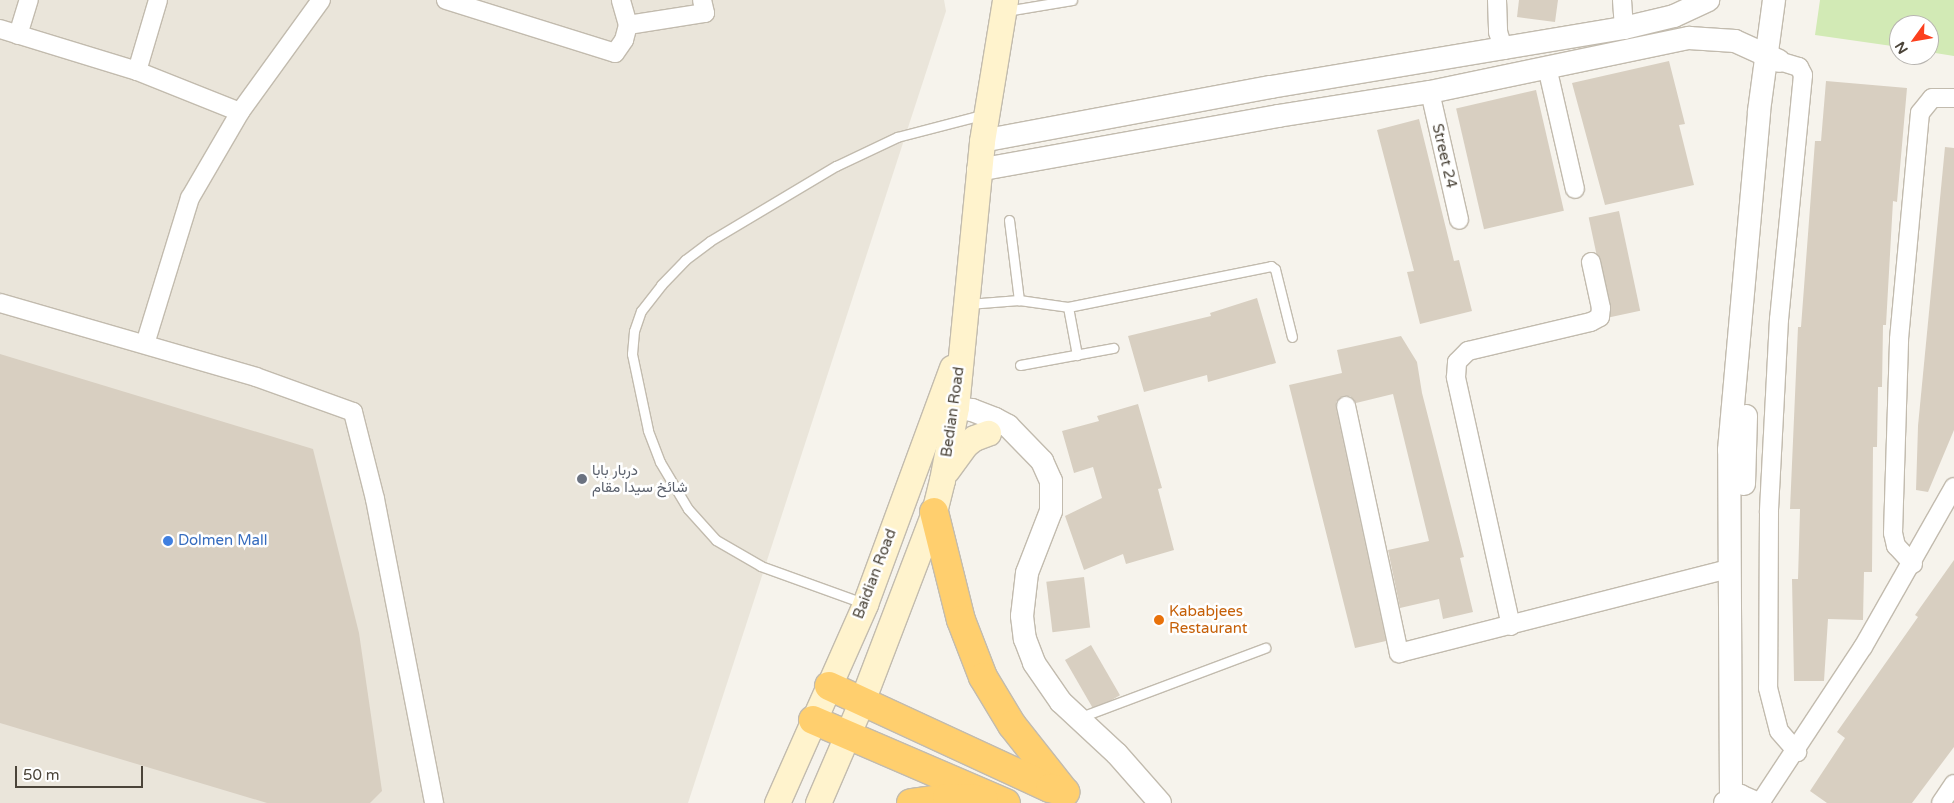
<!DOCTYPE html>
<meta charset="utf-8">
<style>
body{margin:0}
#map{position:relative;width:1954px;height:803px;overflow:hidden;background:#f6f3ec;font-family:"Varela Round",Vazirmatn,sans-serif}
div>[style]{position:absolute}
.residential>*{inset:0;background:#eae5da}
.green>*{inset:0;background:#d2eab5}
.building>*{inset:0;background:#d8cfc1;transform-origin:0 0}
.roads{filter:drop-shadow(1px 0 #c2bbae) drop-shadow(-1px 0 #c2bbae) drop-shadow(0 1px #c2bbae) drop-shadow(0 -1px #c2bbae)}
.service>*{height:9px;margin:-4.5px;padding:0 4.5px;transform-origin:4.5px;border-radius:4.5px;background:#fff}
.minor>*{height:18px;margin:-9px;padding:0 9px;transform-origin:9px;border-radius:9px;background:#fff}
.tertiary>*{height:22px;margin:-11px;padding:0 11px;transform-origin:11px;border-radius:11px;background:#fff}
.secondary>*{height:25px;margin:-12.5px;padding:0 12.5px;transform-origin:12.5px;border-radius:12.5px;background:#fff3cd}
.motorway>*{height:28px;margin:-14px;padding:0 14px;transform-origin:14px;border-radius:14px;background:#ffcf6e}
.dots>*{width:14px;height:14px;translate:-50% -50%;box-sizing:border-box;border:2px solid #fff;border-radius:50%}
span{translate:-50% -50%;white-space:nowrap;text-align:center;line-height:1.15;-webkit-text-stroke:5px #fff;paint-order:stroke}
.street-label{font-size:15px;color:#4b4439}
.worship-label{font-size:15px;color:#5b616d}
.left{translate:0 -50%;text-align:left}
.shop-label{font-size:15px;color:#366cbe}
.food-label{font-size:15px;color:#c56008}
.north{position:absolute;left:1889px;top:15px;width:50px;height:50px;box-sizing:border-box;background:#fff;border:1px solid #b7b4b0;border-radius:50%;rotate:238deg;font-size:14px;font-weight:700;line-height:20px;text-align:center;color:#4b4439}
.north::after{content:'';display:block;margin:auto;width:18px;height:22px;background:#fc3f1d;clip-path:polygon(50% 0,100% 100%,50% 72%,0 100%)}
.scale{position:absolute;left:15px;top:766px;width:128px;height:22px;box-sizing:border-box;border:2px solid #4b4439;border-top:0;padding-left:6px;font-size:15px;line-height:18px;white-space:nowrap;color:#4b4439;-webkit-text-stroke:4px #fff;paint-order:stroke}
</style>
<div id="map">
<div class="residential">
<div style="clip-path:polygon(0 0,944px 0,946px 11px,688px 803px,0 803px)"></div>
</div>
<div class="green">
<div style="clip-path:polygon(1820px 0,1954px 0,1954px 56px,1929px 52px,1929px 25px,1899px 25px,1899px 47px,1815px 35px)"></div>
</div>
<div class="building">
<div style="clip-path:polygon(1519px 0,1558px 0,1555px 22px,1517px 17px)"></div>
<div style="clip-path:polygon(1669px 61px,1685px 124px,1679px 125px,1694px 185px,1605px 205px,1572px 83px)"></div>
<div style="clip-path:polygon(1826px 81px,1907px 88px,1897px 202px,1893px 201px,1886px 325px,1883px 325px,1882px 387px,1878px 387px,1877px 447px,1873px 447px,1872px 572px,1864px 572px,1863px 620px,1828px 619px,1824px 681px,1794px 681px,1792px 579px,1798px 579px,1800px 509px,1790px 509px,1798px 327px,1801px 327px,1815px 141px,1821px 141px)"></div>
<div style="left:1536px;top:90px;width:124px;height:82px;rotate:77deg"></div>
<div style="clip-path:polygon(1419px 119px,1454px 261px,1459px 260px,1472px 311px,1420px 324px,1407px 272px,1414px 271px,1377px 130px)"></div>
<div style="clip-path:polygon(1945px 147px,1954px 148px,1954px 430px,1928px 492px,1916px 490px,1918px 426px)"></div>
<div style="left:1619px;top:211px;width:102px;height:31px;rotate:78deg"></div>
<div style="clip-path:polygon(1257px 298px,1276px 363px,1208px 382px,1207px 375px,1144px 392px,1128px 336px,1211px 316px,1210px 313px)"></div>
<div style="clip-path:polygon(1401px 336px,1417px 362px,1422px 393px,1464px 557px,1460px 558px,1473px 612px,1443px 619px,1439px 599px,1400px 608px,1388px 550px,1429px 541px,1393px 394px,1356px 403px,1350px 396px,1343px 396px,1336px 402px,1336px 408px,1386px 641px,1355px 648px,1289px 385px,1342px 373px,1337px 350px)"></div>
<div style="clip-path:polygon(0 354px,313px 449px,359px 633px,382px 791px,370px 803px,267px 803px,0 723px)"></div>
<div style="clip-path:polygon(1138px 404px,1162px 488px,1158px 489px,1174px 550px,1126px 564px,1123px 554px,1084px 570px,1065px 516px,1102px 498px,1093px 467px,1074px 473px,1062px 431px,1099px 421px,1097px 416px)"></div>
<div style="clip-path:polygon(1954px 560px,1954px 747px,1912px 803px,1827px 803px,1810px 791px,1845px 738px,1837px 732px,1918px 617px,1915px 615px)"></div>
<div style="left:1084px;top:577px;width:51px;height:38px;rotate:83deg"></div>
<div style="left:1091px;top:645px;width:58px;height:30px;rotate:60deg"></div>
</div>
<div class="roads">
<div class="service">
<div style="left:1006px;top:11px;width:67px;rotate:-9.5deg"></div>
<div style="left:1009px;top:220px;width:81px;rotate:82.9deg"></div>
<div style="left:968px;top:304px;width:51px;rotate:-4.5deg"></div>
<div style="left:1019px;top:300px;width:49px;rotate:8.1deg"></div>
<div style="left:1068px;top:307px;width:207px;rotate:-11.4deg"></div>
<div style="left:1271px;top:266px;width:5px;rotate:37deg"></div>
<div style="left:1275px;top:269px;width:70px;rotate:76deg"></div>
<div style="left:1068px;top:307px;width:49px;rotate:79.4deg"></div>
<div style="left:1020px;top:365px;width:95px;rotate:-10.4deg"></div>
<div style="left:863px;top:603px;width:109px;rotate:-160.1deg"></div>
<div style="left:761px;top:566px;width:52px;rotate:-150deg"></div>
<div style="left:716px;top:540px;width:42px;rotate:-132.1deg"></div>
<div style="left:688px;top:509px;width:55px;rotate:-120.8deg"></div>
<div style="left:660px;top:462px;width:34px;rotate:-111deg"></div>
<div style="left:648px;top:430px;width:78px;rotate:-101.9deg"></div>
<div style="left:632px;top:354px;width:23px;rotate:-85deg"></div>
<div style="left:634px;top:331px;width:21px;rotate:-71deg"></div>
<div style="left:641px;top:311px;width:33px;rotate:-52deg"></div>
<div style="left:661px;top:285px;width:35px;rotate:-46deg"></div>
<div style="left:685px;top:260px;width:31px;rotate:-37deg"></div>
<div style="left:710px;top:241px;width:147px;rotate:-30.8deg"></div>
<div style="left:836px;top:166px;width:68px;rotate:-25.4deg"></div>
<div style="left:897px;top:137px;width:91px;rotate:-14.6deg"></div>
<div style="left:1081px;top:717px;width:197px;rotate:-20.6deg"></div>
</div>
<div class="minor">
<div style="left:446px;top:0;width:177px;rotate:17.4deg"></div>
<div style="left:615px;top:53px;width:16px;rotate:-55deg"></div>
<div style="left:624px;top:40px;width:16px;rotate:-75deg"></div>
<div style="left:628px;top:25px;width:26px;rotate:-106deg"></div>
<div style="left:1497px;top:0;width:32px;rotate:88deg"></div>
<div style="left:1498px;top:32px;width:19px;rotate:72deg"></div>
<div style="left:1622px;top:0;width:28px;rotate:86deg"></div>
<div style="left:628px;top:25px;width:78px;rotate:-8.9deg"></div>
<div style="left:705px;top:13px;width:13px;rotate:-103deg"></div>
<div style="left:0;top:29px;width:143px;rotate:17deg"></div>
<div style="left:137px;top:71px;width:111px;rotate:21.7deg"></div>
<div style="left:240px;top:112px;width:138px;rotate:-54.1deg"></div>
<div style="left:18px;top:35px;width:37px;rotate:-73deg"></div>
<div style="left:1779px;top:61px;width:21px;rotate:17deg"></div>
<div style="left:1799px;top:67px;width:9px;rotate:63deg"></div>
<div style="left:1803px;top:75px;width:245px;rotate:95.6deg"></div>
<div style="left:1779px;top:319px;width:194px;rotate:93deg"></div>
<div style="left:1769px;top:513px;width:175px;rotate:90.3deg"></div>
<div style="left:1768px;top:688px;width:44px;rotate:75.7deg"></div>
<div style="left:1779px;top:731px;width:28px;rotate:49deg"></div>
<div style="left:1547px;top:67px;width:125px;rotate:77.1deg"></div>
<div style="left:137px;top:71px;width:74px;rotate:-73.5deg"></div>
<div style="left:1430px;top:92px;width:131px;rotate:77.2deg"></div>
<div style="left:0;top:303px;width:266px;rotate:16.1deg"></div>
<div style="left:256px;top:377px;width:103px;rotate:19.8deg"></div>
<div style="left:353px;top:412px;width:90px;rotate:75.8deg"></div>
<div style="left:375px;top:499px;width:310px;rotate:79deg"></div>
<div style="left:145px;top:344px;width:153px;rotate:-72.9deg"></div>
<div style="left:190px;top:198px;width:99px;rotate:-59.8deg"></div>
<div style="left:1346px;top:406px;width:253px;rotate:77.9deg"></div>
<div style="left:1399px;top:653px;width:341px;rotate:-14.3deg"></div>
<div style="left:1913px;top:564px;width:25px;rotate:-133deg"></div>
<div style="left:1896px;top:546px;width:13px;rotate:-103deg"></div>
<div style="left:1893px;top:533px;width:194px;rotate:-88.2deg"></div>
<div style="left:1899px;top:339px;width:227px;rotate:-84.7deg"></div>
<div style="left:1920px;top:113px;width:19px;rotate:-51deg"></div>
<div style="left:1932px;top:98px;width:22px"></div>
<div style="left:1511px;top:626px;width:255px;rotate:-102.5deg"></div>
<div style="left:1456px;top:377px;width:15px;rotate:-86deg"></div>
<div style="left:1457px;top:362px;width:16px;rotate:-45deg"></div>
<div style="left:1468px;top:351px;width:126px;rotate:-13.3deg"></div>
<div style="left:1591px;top:322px;width:10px;rotate:-29deg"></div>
<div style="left:1600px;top:317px;width:9px;rotate:-84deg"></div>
<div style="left:1601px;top:308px;width:47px;rotate:-102.3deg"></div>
<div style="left:1760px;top:803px;width:187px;rotate:-56.6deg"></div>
<div style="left:1863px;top:647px;width:184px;rotate:-60.4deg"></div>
<div style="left:1941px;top:803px;width:23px;rotate:-56deg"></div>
</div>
<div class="tertiary">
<div style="left:982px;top:141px;width:294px;rotate:-10.6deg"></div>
<div style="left:1271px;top:87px;width:358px;rotate:-9.5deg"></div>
<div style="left:1624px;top:28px;width:51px;rotate:-13.5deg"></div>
<div style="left:1674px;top:16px;width:38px;rotate:-25deg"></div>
<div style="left:978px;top:170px;width:305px;rotate:-10.2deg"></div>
<div style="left:1278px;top:116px;width:154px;rotate:-9deg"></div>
<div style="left:1430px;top:92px;width:265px;rotate:-11.8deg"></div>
<div style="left:1689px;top:38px;width:46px;rotate:3.7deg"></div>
<div style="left:1735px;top:41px;width:48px;rotate:24.4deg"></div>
<div style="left:939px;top:407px;width:33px;rotate:5deg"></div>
<div style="left:972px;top:410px;width:25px;rotate:21deg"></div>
<div style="left:995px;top:419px;width:15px;rotate:28deg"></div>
<div style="left:1008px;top:426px;width:49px;rotate:45.8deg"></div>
<div style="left:1042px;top:461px;width:22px;rotate:66deg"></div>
<div style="left:1051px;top:481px;width:30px;rotate:90deg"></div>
<div style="left:1051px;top:511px;width:66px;rotate:111.2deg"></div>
<div style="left:1027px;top:573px;width:43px;rotate:96.6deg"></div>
<div style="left:1022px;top:616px;width:23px;rotate:83deg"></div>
<div style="left:1025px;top:639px;width:26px;rotate:69deg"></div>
<div style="left:1034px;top:663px;width:47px;rotate:55.3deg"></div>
<div style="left:1061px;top:702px;width:76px;rotate:42.9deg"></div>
<div style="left:1117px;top:754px;width:65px;rotate:48.7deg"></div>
<div style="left:1744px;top:484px;width:68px;rotate:-88.3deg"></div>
<div style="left:1731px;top:798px;width:348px;rotate:-90.3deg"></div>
<div style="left:1729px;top:450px;width:340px;rotate:-84.9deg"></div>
<div style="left:1759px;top:111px;width:112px;rotate:-82.3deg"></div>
<div style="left:1725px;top:803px;width:17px;rotate:-25deg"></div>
<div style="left:1740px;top:796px;width:17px;rotate:24deg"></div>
</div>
<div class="secondary">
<div style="left:947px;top:470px;width:31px;rotate:-54deg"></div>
<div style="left:965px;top:445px;width:11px;rotate:-38deg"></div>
<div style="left:974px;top:438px;width:15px;rotate:-20deg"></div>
<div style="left:777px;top:803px;width:218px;rotate:-66.1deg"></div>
<div style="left:865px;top:604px;width:252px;rotate:-69.8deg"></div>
<div style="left:818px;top:803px;width:111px;rotate:-66.7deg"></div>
<div style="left:862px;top:701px;width:202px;rotate:-69.1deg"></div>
<div style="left:934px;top:512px;width:33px;rotate:-76deg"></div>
<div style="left:942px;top:480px;width:74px;rotate:-79.1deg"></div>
<div style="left:956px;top:407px;width:267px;rotate:-84.4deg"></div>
<div style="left:982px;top:141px;width:143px;rotate:-80.7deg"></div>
</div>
<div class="motorway">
<div style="left:934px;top:512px;width:111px;rotate:76deg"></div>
<div style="left:961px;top:620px;width:61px;rotate:68.9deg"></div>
<div style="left:983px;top:677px;width:56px;rotate:58.9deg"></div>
<div style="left:1012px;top:725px;width:85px;rotate:51.7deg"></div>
<div style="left:829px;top:686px;width:243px;rotate:24.8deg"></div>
<div style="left:1050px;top:788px;width:16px;rotate:15deg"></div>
<div style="left:813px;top:720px;width:210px;rotate:23.3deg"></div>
<div style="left:911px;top:803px;width:36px;rotate:-8deg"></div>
<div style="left:947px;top:798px;width:37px;rotate:2deg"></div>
</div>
</div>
<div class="dots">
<div style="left:582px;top:479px;background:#6b7280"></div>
<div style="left:168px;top:541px;background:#3f7fe0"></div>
<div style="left:1159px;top:620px;background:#e8710a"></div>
</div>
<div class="street-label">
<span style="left:1444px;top:156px;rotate:77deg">Street 24</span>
<span style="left:953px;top:412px;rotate:-82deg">Bedian Road</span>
<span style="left:875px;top:574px;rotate:-69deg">Baidian Road</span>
</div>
<div class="worship-label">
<span class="left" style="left:592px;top:479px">دربار بابا<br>شائخ سیدا مقام</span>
</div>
<div class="shop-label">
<span class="left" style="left:178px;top:541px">Dolmen Mall</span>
</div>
<div class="food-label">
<span class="left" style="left:1169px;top:620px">Kababjees<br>Restaurant</span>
</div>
<div class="north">N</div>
<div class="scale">50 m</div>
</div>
